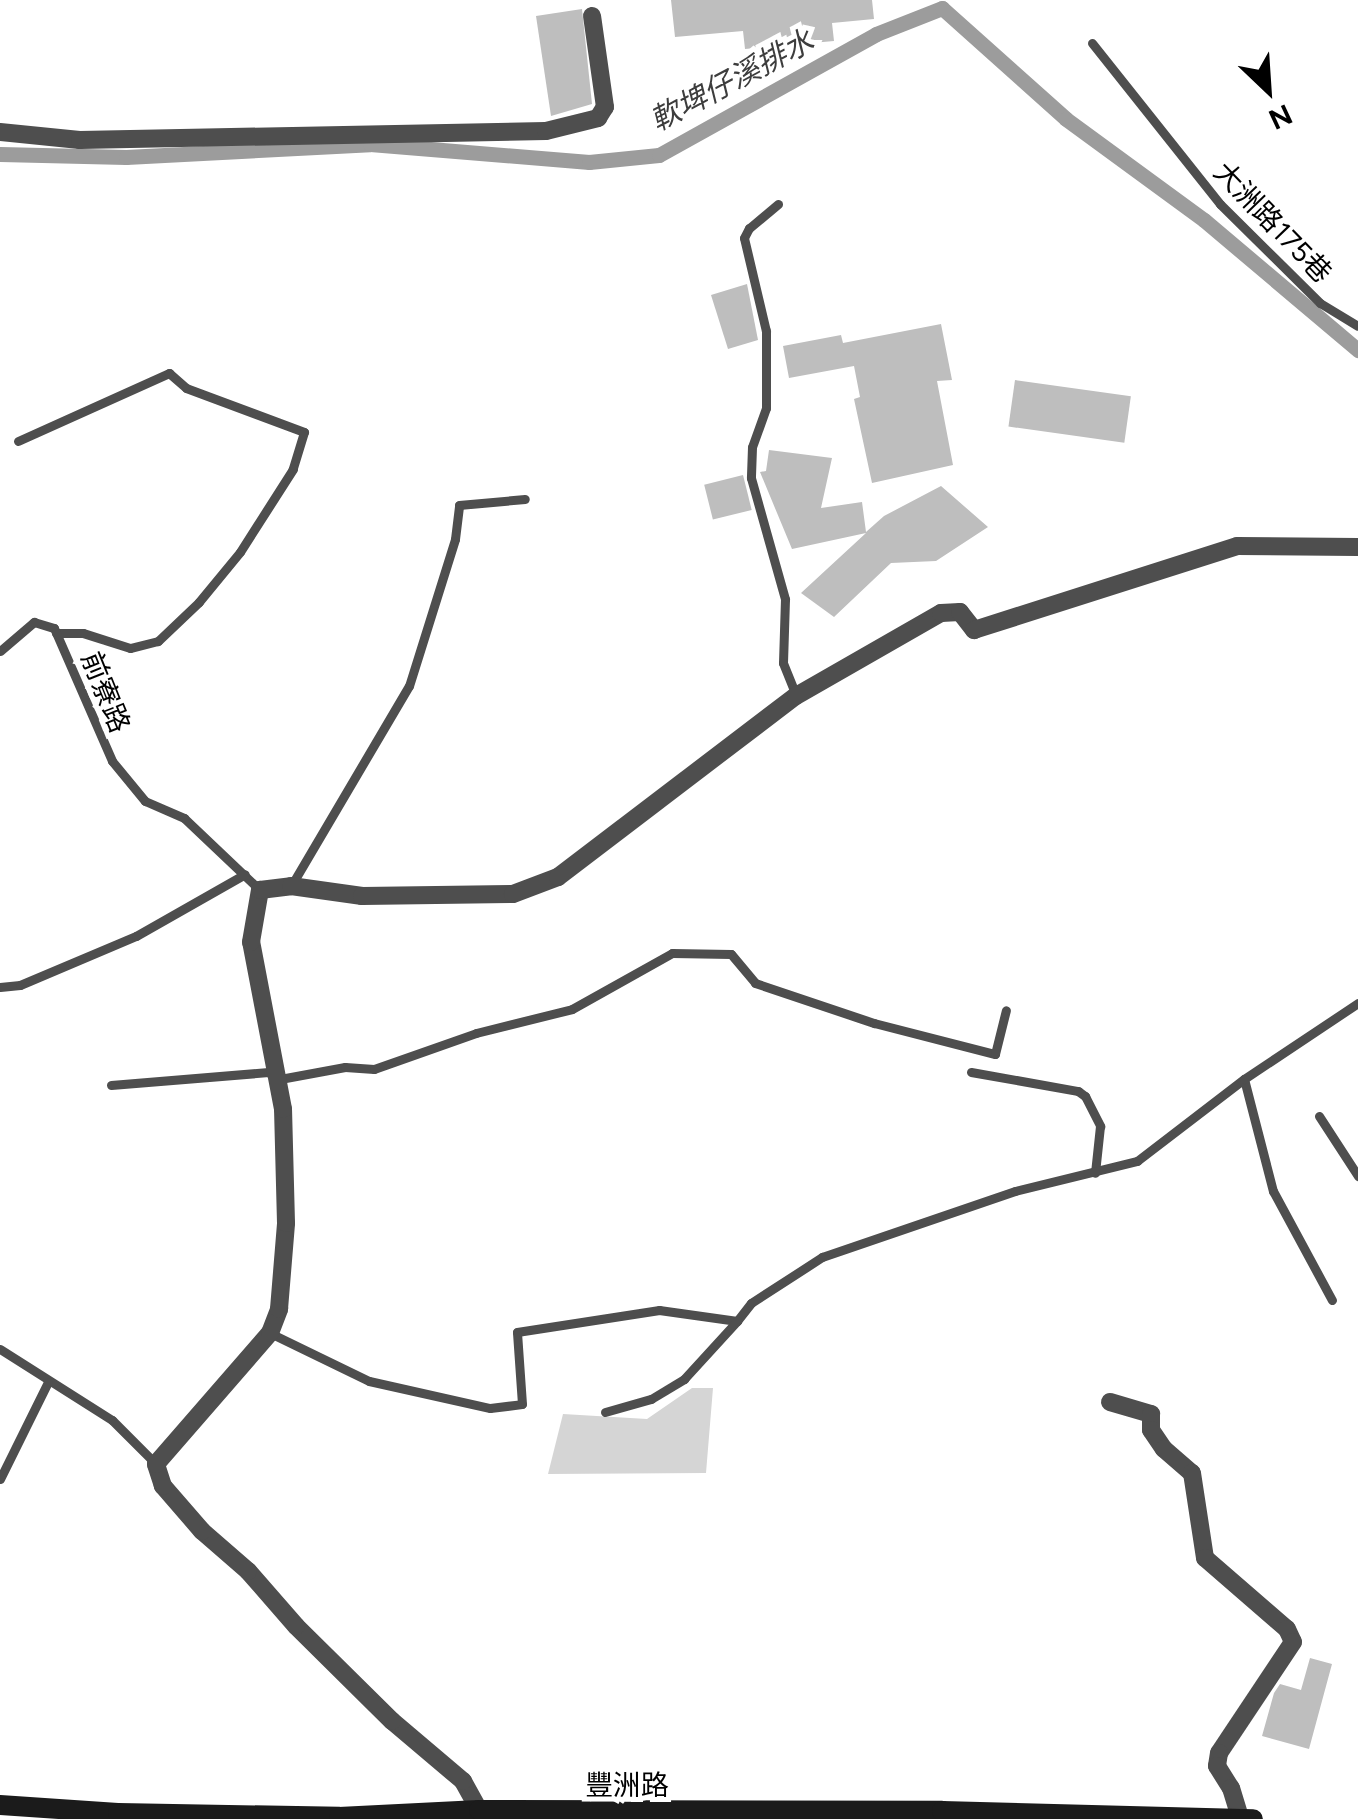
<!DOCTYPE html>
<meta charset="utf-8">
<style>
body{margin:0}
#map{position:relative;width:1358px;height:1819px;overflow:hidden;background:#fff;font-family:Figtree,"Noto Sans TC",sans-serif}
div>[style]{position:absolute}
.green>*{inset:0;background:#d5d5d5}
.canal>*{height:15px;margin:-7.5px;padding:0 7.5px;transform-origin:7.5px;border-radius:7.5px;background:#9c9c9c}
.building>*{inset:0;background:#bebebe;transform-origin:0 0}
.lane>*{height:9px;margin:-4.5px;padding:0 4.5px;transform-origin:4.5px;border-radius:4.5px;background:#4e4e4e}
.street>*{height:18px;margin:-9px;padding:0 9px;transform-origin:9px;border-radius:9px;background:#4e4e4e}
.secondary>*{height:20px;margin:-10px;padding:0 10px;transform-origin:10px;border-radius:10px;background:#1b1b1b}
span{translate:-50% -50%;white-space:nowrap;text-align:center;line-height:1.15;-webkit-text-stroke:10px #fff;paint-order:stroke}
.street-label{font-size:28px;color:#000}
.water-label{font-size:30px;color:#3d3d3d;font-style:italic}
.north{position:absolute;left:1218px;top:40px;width:100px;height:100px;-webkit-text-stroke:8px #fff;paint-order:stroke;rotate:155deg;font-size:28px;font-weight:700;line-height:40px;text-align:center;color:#000}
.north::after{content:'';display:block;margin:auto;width:35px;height:45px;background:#000;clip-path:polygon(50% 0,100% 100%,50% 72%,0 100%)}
</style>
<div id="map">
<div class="green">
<div style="clip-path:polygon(692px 1388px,713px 1388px,706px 1473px,548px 1474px,563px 1414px,647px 1419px)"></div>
</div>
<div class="canal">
<div style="left:0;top:154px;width:126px;rotate:1.4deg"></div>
<div style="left:126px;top:157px;width:244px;rotate:-3deg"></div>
<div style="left:370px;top:144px;width:220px;rotate:4.7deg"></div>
<div style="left:589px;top:162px;width:70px;rotate:-5.7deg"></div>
<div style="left:659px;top:155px;width:248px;rotate:-29.1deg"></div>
<div style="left:876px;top:34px;width:71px;rotate:-21.5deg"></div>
<div style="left:942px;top:8px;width:166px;rotate:41.8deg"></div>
<div style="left:1066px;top:119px;width:171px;rotate:36.2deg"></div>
<div style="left:1204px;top:220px;width:202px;rotate:40.2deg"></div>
</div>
<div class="building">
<div style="clip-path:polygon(671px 0,872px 0,874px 19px,832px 23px,834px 41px,745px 49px,743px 31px,675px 37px)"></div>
<div style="clip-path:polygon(582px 9px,592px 104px,551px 116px,536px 16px)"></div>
<div style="clip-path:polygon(747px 284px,758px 340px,728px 349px,711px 295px)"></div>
<div style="clip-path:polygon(941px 324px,952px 380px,937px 381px,953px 465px,872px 483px,854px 399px,860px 397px,854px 366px,789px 378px,783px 346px,841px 335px,843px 343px)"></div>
<div style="left:1015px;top:380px;width:117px;height:47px;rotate:8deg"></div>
<div style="clip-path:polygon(769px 450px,832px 458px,821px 508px,862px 502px,866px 532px,884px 516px,941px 486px,988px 527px,936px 561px,891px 563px,834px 617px,801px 593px,866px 533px,792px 549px,760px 472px,766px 471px)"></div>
<div style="left:743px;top:475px;width:36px;height:40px;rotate:76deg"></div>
<div style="clip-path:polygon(1310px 1658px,1332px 1664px,1309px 1749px,1262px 1736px,1274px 1693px,1280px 1684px,1301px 1690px)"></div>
</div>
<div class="lane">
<div style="left:1092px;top:43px;width:206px;rotate:51.5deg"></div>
<div style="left:1220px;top:204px;width:141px;rotate:44.7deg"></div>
<div style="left:1320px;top:303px;width:44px;rotate:31.2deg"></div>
<div style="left:778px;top:204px;width:38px;rotate:140deg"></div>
<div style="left:749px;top:228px;width:11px;rotate:117deg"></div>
<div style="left:744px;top:238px;width:96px;rotate:76.7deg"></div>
<div style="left:766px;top:331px;width:77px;rotate:90deg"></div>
<div style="left:766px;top:408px;width:41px;rotate:109.7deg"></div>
<div style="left:752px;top:447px;width:31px;rotate:92deg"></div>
<div style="left:751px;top:478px;width:126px;rotate:74.3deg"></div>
<div style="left:785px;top:599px;width:64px;rotate:91.8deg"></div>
<div style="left:783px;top:663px;width:35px;rotate:68deg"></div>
<div style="left:18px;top:441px;width:166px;rotate:-24.2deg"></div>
<div style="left:169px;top:373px;width:23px;rotate:41deg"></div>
<div style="left:186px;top:388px;width:126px;rotate:20.4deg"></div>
<div style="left:304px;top:432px;width:39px;rotate:107deg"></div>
<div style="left:293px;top:469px;width:98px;rotate:122.6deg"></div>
<div style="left:240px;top:552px;width:65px;rotate:129.4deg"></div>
<div style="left:199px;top:602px;width:57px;rotate:136.4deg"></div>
<div style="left:158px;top:641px;width:29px;rotate:166deg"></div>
<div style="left:130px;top:648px;width:49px;rotate:-162.3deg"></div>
<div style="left:83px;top:633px;width:27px;rotate:180deg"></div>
<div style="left:0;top:651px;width:45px;rotate:-40.5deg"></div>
<div style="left:34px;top:622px;width:21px;rotate:17deg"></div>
<div style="left:54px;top:628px;width:145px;rotate:66.4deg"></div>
<div style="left:112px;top:761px;width:52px;rotate:50.5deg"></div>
<div style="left:145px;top:801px;width:43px;rotate:23.6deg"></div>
<div style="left:184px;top:818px;width:105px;rotate:43.5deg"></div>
<div style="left:291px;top:886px;width:232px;rotate:-59.5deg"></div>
<div style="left:409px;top:686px;width:154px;rotate:-72.6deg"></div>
<div style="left:455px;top:539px;width:34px;rotate:-83deg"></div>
<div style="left:459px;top:505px;width:66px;rotate:-5.2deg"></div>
<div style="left:0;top:987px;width:20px;rotate:-6deg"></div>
<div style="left:20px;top:985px;width:126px;rotate:-22.9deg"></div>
<div style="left:136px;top:936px;width:125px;rotate:-29.6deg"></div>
<div style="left:971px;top:1072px;width:109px;rotate:10.1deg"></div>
<div style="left:1078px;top:1091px;width:9px;rotate:36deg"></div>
<div style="left:1085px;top:1096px;width:34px;rotate:63deg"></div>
<div style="left:1100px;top:1126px;width:47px;rotate:96.1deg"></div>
<div style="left:1244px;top:1079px;width:116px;rotate:75.5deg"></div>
<div style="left:1273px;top:1191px;width:124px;rotate:61.6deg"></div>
<div style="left:111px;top:1085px;width:158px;rotate:-4.7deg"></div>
<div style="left:268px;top:1072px;width:14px;rotate:30deg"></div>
<div style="left:280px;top:1079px;width:66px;rotate:-10.5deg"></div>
<div style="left:345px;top:1067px;width:29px;rotate:4deg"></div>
<div style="left:374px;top:1069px;width:108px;rotate:-19.4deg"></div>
<div style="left:476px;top:1033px;width:99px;rotate:-14deg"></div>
<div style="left:572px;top:1009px;width:115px;rotate:-29.2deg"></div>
<div style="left:672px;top:953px;width:59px;rotate:1deg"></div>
<div style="left:731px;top:954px;width:38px;rotate:50deg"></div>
<div style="left:755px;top:983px;width:126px;rotate:18.6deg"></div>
<div style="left:874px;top:1023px;width:125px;rotate:14.4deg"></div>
<div style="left:995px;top:1054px;width:45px;rotate:-76deg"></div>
<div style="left:1319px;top:1116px;width:72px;rotate:57deg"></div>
<div style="left:270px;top:1333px;width:110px;rotate:25.9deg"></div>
<div style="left:369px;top:1381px;width:124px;rotate:12.6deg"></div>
<div style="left:490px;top:1408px;width:32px;rotate:-7deg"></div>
<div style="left:522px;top:1404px;width:72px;rotate:-94deg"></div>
<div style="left:517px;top:1332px;width:144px;rotate:-8.8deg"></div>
<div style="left:659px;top:1310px;width:79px;rotate:8deg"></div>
<div style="left:737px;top:1321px;width:23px;rotate:-52deg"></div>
<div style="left:751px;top:1303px;width:85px;rotate:-32.9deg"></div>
<div style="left:822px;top:1257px;width:204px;rotate:-18.9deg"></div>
<div style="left:1015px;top:1191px;width:126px;rotate:-13.8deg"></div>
<div style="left:1137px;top:1161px;width:135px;rotate:-37.5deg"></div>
<div style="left:1244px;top:1079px;width:137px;rotate:-33.7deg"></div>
<div style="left:0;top:1349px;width:133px;rotate:32.4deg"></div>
<div style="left:112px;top:1420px;width:62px;rotate:45deg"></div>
<div style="left:605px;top:1412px;width:48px;rotate:-15.8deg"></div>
<div style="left:651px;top:1399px;width:39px;rotate:-31deg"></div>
<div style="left:684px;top:1379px;width:79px;rotate:-47.6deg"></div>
<div style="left:0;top:1479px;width:108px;rotate:-63.7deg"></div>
</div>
<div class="street">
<div style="left:0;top:132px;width:80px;rotate:5.7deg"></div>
<div style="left:80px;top:140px;width:466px;rotate:-1.1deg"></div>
<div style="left:546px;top:131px;width:54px;rotate:-14deg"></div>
<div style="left:598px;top:118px;width:13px;rotate:-58deg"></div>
<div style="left:605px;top:107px;width:92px;rotate:-98.1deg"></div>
<div style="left:1110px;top:1402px;width:43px;rotate:16.3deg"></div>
<div style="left:1151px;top:1414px;width:16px;rotate:90deg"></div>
<div style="left:1151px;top:1430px;width:23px;rotate:56deg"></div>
<div style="left:1164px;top:1449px;width:37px;rotate:41deg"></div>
<div style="left:1192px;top:1473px;width:86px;rotate:81.3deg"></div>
<div style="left:1205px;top:1558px;width:108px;rotate:40.9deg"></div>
<div style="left:1287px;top:1629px;width:14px;rotate:65deg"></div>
<div style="left:1293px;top:1642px;width:133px;rotate:123.7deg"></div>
<div style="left:1219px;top:1753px;width:13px;rotate:99deg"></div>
<div style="left:1217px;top:1766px;width:26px;rotate:58deg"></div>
<div style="left:1231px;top:1788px;width:31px;rotate:73deg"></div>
<div style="left:479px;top:1810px;width:33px;rotate:-119deg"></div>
<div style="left:463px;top:1781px;width:93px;rotate:-139.8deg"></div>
<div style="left:392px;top:1721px;width:135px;rotate:-135.3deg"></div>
<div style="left:296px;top:1626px;width:73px;rotate:-131.1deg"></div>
<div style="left:248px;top:1571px;width:61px;rotate:-139deg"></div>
<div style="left:202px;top:1531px;width:60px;rotate:-130.9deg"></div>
<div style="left:163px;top:1486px;width:23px;rotate:-108deg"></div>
<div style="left:156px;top:1464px;width:174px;rotate:-49deg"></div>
<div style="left:270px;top:1333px;width:26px;rotate:-69deg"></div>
<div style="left:279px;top:1309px;width:86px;rotate:-85.3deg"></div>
<div style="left:286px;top:1223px;width:114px;rotate:-91.5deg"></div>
<div style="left:283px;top:1109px;width:170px;rotate:-100.8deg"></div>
<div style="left:251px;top:942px;width:53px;rotate:-80.2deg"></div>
<div style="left:260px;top:890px;width:31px;rotate:-7deg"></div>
<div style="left:291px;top:886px;width:72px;rotate:8deg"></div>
<div style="left:362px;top:896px;width:151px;rotate:-0.8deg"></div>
<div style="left:513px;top:894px;width:48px;rotate:-20.7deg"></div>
<div style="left:558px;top:877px;width:299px;rotate:-37.3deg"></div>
<div style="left:796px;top:696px;width:167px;rotate:-29.8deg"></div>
<div style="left:941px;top:613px;width:19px;rotate:-3deg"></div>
<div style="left:960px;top:612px;width:23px;rotate:52deg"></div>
<div style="left:974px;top:630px;width:276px;rotate:-17.7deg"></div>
<div style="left:1237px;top:546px;width:121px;rotate:0.5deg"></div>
</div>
<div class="secondary">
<div style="left:0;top:1805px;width:118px;rotate:3.9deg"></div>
<div style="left:118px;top:1813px;width:221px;rotate:1deg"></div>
<div style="left:339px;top:1817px;width:140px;rotate:-2.9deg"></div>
<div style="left:479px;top:1810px;width:463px;rotate:0.1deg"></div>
<div style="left:942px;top:1811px;width:311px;rotate:1.5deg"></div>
</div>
<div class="street-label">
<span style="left:1273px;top:222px;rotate:46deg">大洲路175巷</span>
<span style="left:106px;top:692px;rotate:68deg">前寮路</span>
<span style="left:627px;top:1785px">豐洲路</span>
</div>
<div class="water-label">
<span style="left:732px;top:81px;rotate:-28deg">軟埤仔溪排水</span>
</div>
<div class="north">N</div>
</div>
